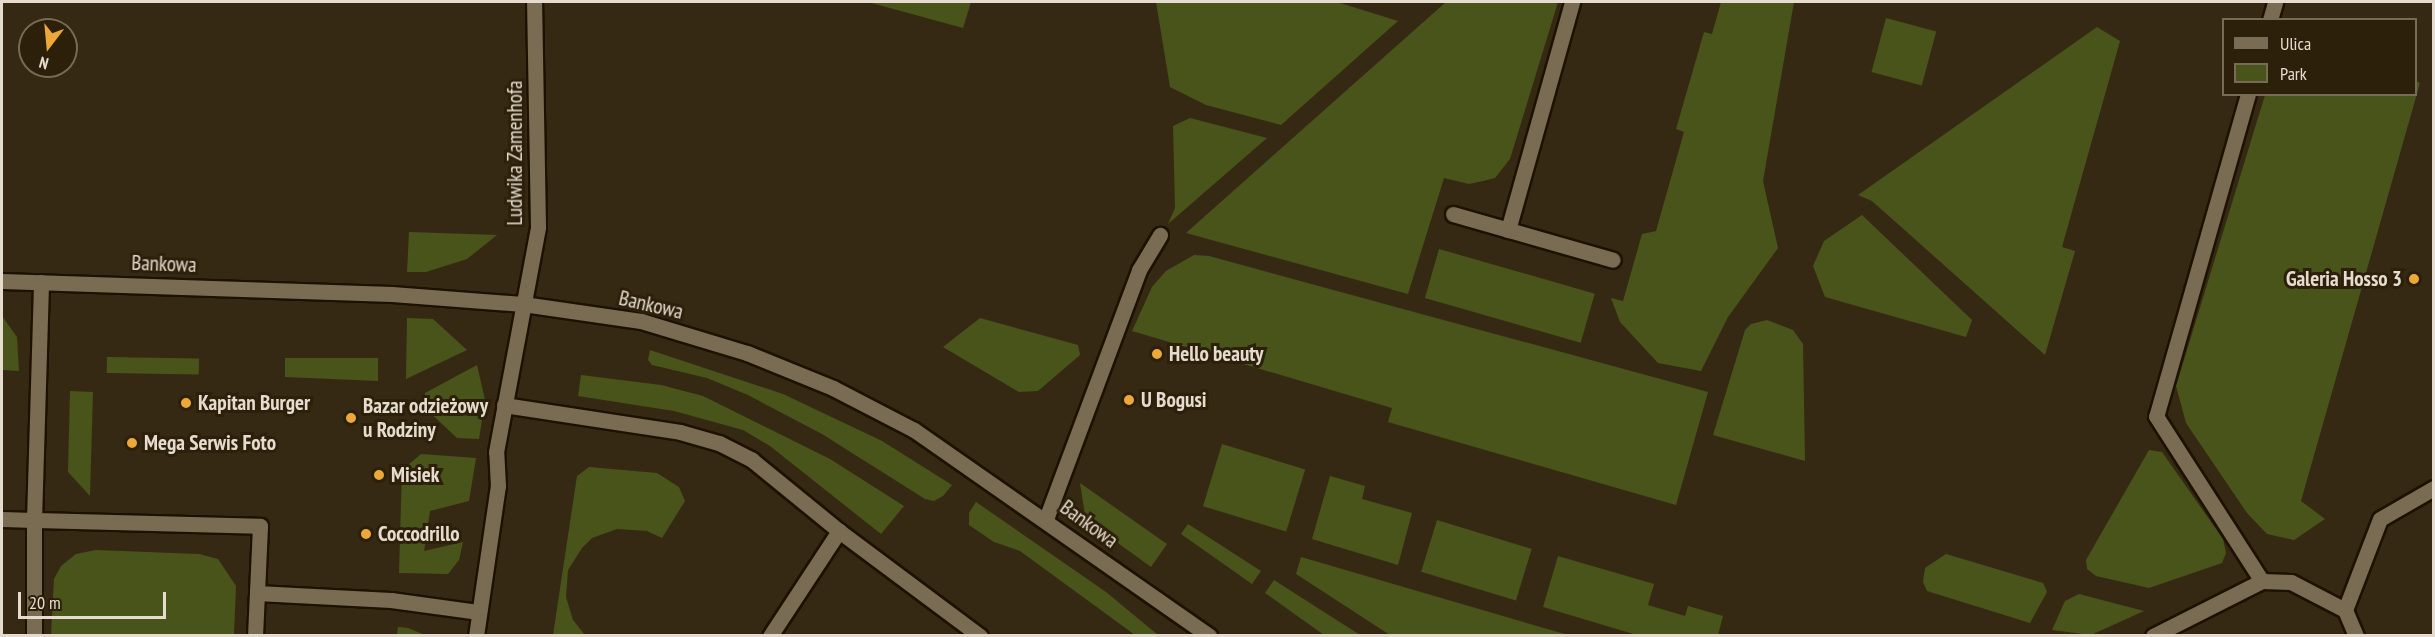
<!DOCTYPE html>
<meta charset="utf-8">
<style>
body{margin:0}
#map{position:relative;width:2435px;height:637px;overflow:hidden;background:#362914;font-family:"PT Sans Narrow",sans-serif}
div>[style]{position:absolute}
.green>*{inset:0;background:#49541a;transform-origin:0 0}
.roads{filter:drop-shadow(2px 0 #1d1200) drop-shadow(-2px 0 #1d1200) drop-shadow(0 2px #1d1200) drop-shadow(0 -2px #1d1200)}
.minor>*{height:15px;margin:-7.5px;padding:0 7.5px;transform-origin:7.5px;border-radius:7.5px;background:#7a6b53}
.dots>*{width:16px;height:16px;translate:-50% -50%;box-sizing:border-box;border:3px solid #2c200a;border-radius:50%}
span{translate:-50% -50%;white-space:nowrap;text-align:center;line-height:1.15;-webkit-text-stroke:6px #2c200a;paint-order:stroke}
.street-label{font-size:21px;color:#e5dccf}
.poi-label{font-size:21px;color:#e5dccf;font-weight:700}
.right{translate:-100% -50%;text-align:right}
.left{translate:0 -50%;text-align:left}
.frame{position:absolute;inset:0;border:3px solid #e5dccf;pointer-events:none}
.legend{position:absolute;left:2222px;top:18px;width:195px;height:78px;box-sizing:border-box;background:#2c200a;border:2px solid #766b59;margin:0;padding:8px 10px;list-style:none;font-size:18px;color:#e5dccf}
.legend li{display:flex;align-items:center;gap:12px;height:30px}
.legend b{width:30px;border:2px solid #766b59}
.north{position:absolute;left:18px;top:18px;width:60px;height:60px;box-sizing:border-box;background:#2c200a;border:2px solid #766b59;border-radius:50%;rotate:196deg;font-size:16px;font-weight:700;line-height:24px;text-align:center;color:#e5dccf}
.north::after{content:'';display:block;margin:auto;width:21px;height:27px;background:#eca93a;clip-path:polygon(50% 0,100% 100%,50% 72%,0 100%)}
.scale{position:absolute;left:18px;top:592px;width:148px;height:27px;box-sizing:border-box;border:3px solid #e5dccf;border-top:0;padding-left:8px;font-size:18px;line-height:21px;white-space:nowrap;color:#e5dccf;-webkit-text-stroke:4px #2c200a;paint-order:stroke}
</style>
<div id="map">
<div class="green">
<div style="clip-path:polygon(868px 2px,971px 2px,963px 28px)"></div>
<div style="clip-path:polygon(1156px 2px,1337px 2px,1398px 21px,1281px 125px,1206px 105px,1170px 87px)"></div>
<div style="clip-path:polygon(1446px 2px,1558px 2px,1510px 159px,1495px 178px,1483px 181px,1469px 184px,1444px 178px,1408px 294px,1186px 233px)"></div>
<div style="clip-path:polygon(1721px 2px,1794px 2px,1763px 181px,1778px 248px,1728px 317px,1701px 371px,1658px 363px,1620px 322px,1611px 298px,1623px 301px,1642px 234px,1656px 231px,1684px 132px,1676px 129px,1704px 32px,1712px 34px)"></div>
<div style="left:1886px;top:18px;width:52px;height:56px;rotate:15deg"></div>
<div style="clip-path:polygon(2097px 27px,2120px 41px,2062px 247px,2075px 251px,2045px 355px,1872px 201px,1858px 195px)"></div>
<div style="clip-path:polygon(2416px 81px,2420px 83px,2301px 501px,2325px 519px,2294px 540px,2267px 534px,2247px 513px,2186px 423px,2176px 386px,2265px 95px,2416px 94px)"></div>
<div style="clip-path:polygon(1190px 118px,1267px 138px,1168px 224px,1175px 208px,1173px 126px)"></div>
<div style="clip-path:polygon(1862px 215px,1972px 320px,1966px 337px,1825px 297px,1813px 266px,1824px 241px)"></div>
<div style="clip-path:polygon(409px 232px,497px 235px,467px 259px,426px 272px,407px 272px)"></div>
<div style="left:1439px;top:249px;width:162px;height:51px;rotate:16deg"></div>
<div style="clip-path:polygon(1194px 255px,1209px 256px,1708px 392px,1676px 505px,1388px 422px,1392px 408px,1132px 331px,1152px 287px,1166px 271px)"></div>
<div style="clip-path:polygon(2px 316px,17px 337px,19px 371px,2px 370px)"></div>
<div style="clip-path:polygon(407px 318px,433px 319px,467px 350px,406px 379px)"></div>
<div style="clip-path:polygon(980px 318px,1078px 345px,1080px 355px,1038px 391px,1019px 392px,943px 347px)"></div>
<div style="clip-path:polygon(1767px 320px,1793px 330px,1803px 344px,1805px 461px,1713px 435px,1745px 330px,1751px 324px)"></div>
<div style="clip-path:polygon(650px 350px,783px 394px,882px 441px,952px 485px,943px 496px,934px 501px,925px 499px,822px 434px,748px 395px,707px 378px,652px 365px,648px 360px)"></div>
<div style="left:107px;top:357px;width:92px;height:16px;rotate:1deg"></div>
<div style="clip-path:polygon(285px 358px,378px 358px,378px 381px,285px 377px)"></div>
<div style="clip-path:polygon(477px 365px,485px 400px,479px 439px,457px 438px,425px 408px,425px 393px)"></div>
<div style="clip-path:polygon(581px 375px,661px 385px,703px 396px,830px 459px,904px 506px,881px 534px,770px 446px,743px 430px,674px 411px,578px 396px)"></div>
<div style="clip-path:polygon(70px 391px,93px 392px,90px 496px,68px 472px)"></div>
<div style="left:1222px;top:444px;width:87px;height:65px;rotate:17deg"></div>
<div style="clip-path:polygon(2149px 450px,2162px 452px,2223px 539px,2226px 553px,2222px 563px,2149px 588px,2096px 576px,2087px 569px,2086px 560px)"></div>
<div style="clip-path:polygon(421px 454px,476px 458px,469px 501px,430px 511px,424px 551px,463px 542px,459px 560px,448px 574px,399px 573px,402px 470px)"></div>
<div style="clip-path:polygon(589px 467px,657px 473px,679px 487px,685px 501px,662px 538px,647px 531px,617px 529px,592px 538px,582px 548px,568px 570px,566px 597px,573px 620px,585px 635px,553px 635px,577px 476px)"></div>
<div style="clip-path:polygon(1330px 476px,1365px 486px,1362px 499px,1412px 513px,1398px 565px,1312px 539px)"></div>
<div style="clip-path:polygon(1080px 483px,1167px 544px,1151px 567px,1093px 525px,1085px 515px)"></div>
<div style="clip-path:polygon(976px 502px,1106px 592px,1158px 635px,1135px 635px,1020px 551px,994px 542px,969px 525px,969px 513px)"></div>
<div style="left:1437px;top:520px;width:99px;height:54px;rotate:17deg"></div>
<div style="clip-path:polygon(1188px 524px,1261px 571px,1252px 584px,1181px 534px)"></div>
<div style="clip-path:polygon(96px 550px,199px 554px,218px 559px,236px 586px,234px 635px,51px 635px,54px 579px,61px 566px,76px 554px)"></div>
<div style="clip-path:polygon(1946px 554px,2043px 583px,2047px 592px,2030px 623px,1927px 591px,1923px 582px,1925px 568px)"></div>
<div style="clip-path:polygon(1558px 556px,1654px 584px,1648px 605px,1685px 616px,1688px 606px,1723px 616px,1718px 635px,1637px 635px,1543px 607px)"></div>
<div style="clip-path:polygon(1301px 557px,1568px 635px,1390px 635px,1296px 574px)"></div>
<div style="clip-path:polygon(1274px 580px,1360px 635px,1324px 635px,1265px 593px)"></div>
<div style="clip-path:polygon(2079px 594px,2144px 611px,2091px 635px,2052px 630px,2065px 601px)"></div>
<div style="clip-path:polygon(398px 627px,408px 628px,425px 635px,397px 635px)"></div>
</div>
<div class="roads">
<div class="minor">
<div style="left:2270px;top:20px;width:19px;rotate:-74deg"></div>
<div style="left:2248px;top:94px;width:335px;rotate:105.9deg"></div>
<div style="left:2156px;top:416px;width:196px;rotate:57.3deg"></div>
<div style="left:1453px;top:214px;width:166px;rotate:16deg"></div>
<div style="left:1508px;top:230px;width:237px;rotate:-74.3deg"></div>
<div style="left:2px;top:281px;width:390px;rotate:1.9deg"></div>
<div style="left:392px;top:294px;width:131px;rotate:4.4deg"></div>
<div style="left:523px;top:304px;width:119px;rotate:8.2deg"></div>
<div style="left:641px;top:321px;width:111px;rotate:16.8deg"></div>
<div style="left:747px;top:353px;width:93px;rotate:22.1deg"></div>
<div style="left:833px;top:388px;width:91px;rotate:27.4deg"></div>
<div style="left:914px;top:430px;width:360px;rotate:34.9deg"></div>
<div style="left:504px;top:405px;width:178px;rotate:8.7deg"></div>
<div style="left:680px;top:432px;width:41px;rotate:15.8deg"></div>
<div style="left:719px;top:443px;width:37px;rotate:27deg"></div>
<div style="left:752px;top:460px;width:112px;rotate:39.2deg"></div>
<div style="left:839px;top:531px;width:176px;rotate:36.7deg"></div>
<div style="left:2px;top:519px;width:32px;rotate:2deg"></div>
<div style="left:34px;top:520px;width:238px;rotate:-88.3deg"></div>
<div style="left:1046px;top:519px;width:266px;rotate:-69.5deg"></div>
<div style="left:1139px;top:270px;width:41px;rotate:-59deg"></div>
<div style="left:257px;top:593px;width:134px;rotate:3deg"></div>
<div style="left:391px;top:600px;width:89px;rotate:7.8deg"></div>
<div style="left:2345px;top:610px;width:97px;rotate:-69deg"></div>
<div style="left:2380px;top:519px;width:62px;rotate:-29.9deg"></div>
<div style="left:34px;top:636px;width:116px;rotate:-90deg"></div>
<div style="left:34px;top:520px;width:226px;rotate:1.5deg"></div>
<div style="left:260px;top:526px;width:110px;rotate:92.6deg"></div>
<div style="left:476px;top:636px;width:152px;rotate:-81.7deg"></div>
<div style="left:498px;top:486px;width:34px;rotate:-93deg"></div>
<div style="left:496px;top:452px;width:229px;rotate:-79.4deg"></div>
<div style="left:538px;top:227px;width:225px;rotate:-91deg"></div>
<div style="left:770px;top:636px;width:126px;rotate:-56.7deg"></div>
<div style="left:2153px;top:636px;width:122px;rotate:-26.8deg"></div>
<div style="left:2262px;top:581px;width:29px;rotate:2deg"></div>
<div style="left:2291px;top:582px;width:61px;rotate:27.4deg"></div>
<div style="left:2345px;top:610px;width:28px;rotate:67deg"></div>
</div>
</div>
<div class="dots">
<div style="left:2414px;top:279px;background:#eca93a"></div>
<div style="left:1157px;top:354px;background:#eca93a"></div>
<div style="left:1129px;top:400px;background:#eca93a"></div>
<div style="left:186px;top:403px;background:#eca93a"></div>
<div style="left:351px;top:418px;background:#eca93a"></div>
<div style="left:132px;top:443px;background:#eca93a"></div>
<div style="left:379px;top:475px;background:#eca93a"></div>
<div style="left:366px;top:534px;background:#eca93a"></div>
</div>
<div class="street-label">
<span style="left:515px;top:153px;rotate:-90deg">Ludwika Zamenhofa</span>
<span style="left:164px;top:264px;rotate:2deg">Bankowa</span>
<span style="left:651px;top:305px;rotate:13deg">Bankowa</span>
<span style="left:1089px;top:524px;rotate:36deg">Bankowa</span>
</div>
<div class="poi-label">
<span class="right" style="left:2402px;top:279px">Galeria Hosso 3</span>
<span class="left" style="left:1169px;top:354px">Hello beauty</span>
<span class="left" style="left:1141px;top:400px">U Bogusi</span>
<span class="left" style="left:198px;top:403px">Kapitan Burger</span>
<span class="left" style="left:363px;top:418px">Bazar odzieżowy<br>u Rodziny</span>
<span class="left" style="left:144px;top:443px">Mega Serwis Foto</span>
<span class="left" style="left:391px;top:475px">Misiek</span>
<span class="left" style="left:378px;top:534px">Coccodrillo</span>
</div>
<div class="frame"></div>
<ul class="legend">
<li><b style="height:8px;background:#7a6b53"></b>Ulica</li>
<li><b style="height:16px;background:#49541a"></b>Park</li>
</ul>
<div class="north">N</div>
<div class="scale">20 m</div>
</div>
